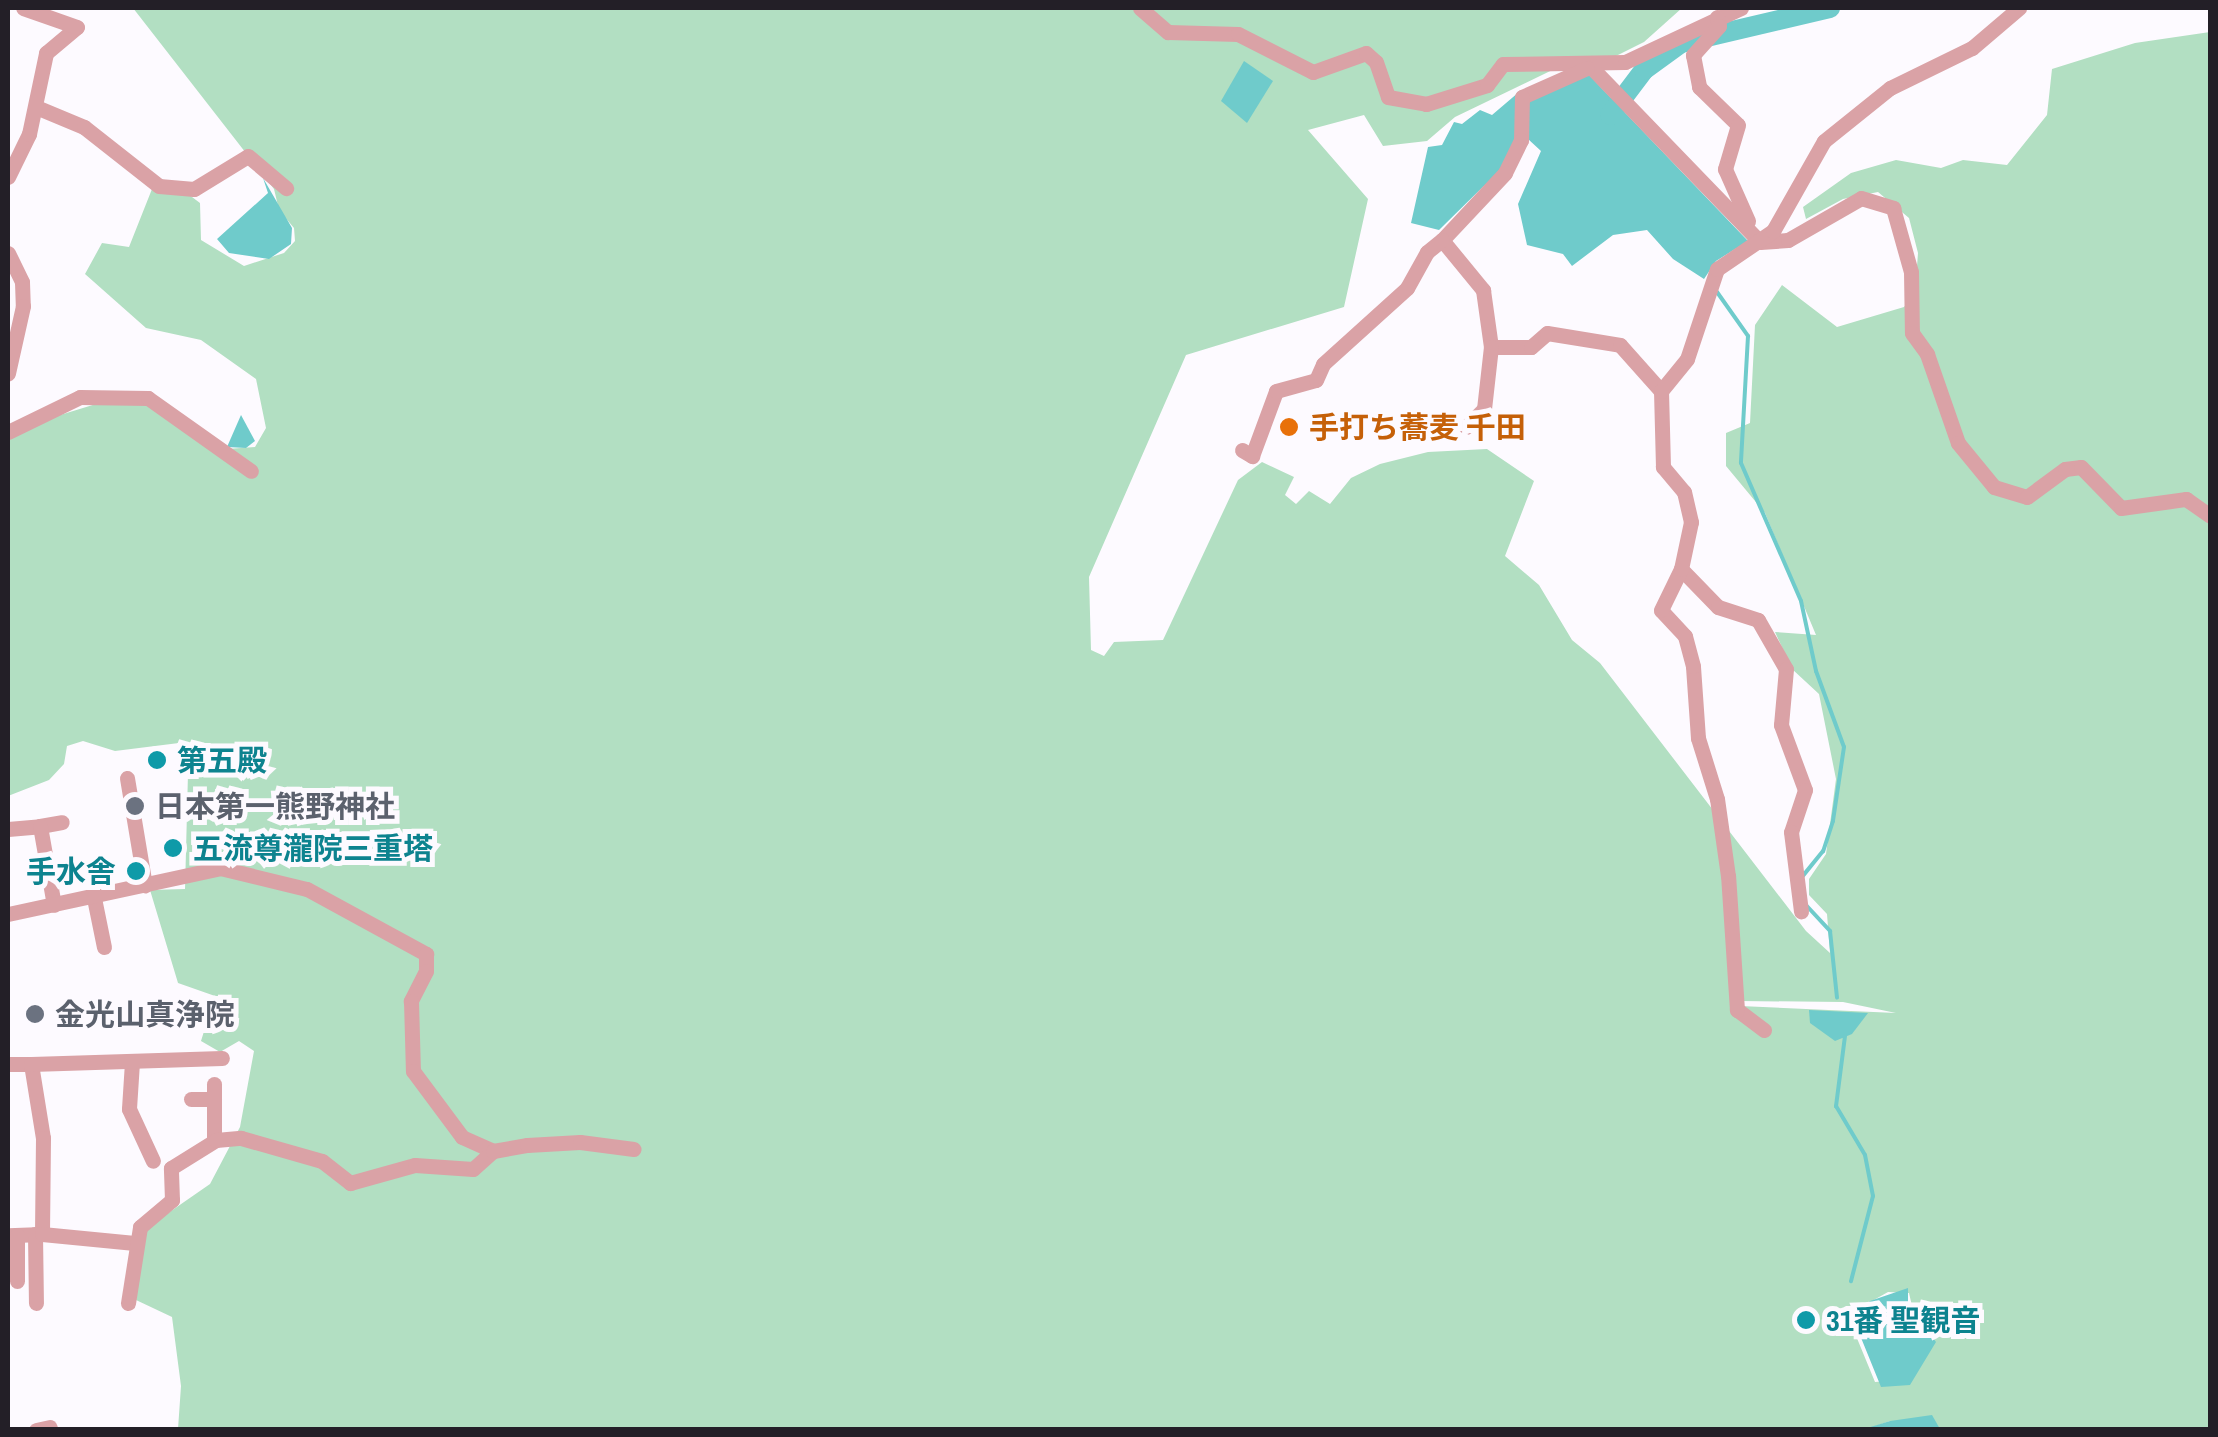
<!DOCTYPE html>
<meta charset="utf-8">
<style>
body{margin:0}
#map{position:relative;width:2218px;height:1437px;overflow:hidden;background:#fdfaff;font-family:"Archivo Narrow","Noto Sans JP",sans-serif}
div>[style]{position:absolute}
.green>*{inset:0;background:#b2dfc2}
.water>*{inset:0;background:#6fcbcb}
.stream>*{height:4px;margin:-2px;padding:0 2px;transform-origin:2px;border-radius:2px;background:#6fcbcb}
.river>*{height:20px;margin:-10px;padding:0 10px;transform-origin:10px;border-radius:10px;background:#6fcbcb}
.minor>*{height:15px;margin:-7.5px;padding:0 7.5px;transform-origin:7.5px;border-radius:7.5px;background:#daa2a6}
.dots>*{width:28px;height:28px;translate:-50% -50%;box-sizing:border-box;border:5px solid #fdfaff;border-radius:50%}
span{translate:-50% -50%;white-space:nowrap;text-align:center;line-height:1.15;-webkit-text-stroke:10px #fdfaff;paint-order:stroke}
.food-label{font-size:30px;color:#c56008;font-weight:700}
.left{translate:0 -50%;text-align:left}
.culture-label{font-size:30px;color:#0d838f;font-weight:700}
.right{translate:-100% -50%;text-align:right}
.worship-label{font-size:30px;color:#5b616d;font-weight:700}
.frame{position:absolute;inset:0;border:10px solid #231f27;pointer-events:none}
</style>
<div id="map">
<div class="green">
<div style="clip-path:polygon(evenodd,133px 8px,1682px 8px,1644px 42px,1612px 58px,1575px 59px,1455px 117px,1427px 141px,1383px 146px,1364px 115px,1308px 130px,1368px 199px,1344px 307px,1186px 355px,1089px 577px,1091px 650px,1104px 656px,1114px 642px,1163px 640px,1238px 480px,1262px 462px,1294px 477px,1285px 495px,1296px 504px,1309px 491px,1330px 504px,1351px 478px,1380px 464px,1428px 452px,1487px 449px,1534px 481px,1505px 556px,1539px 585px,1572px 640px,1600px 663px,1806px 931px,1830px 953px,1827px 914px,1809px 895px,1809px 879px,1826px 854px,1836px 779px,1819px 694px,1792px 669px,1775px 632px,1816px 635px,1765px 513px,1726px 466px,1726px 433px,1750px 423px,1755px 325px,1782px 285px,1837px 327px,1904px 307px,1915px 293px,1918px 253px,1909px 218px,1878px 192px,1843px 199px,1806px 219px,1803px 207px,1851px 173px,1896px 160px,1941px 168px,1963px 160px,2007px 165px,2047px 115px,2052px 69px,2135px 43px,2210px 32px,2210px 1429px,1940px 1429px,1890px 1421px,1864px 1430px,178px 1429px,181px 1386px,172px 1317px,136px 1300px,140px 1246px,148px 1227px,210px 1184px,240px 1127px,254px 1051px,239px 1041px,220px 1052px,201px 1041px,215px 996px,178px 983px,150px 890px,185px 889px,188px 773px,179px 743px,115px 751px,83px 741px,67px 746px,64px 764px,49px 780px,8px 796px,8px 438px,21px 427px,96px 404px,150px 404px,227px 449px,255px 447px,266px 428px,256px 379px,201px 340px,146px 328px,85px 274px,102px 243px,129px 247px,152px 189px,188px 194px,200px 203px,201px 240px,244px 266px,284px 253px,295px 241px,294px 228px,279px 210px,274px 189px,133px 8px,1740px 1001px,1843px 1002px,1896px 1013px,1740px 1006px,1740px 1001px,133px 8px,1888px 1292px,1909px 1293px,1915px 1319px,1935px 1337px,1913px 1379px,1875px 1382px,1854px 1331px,1856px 1310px,1888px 1292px)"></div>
</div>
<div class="water">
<div style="clip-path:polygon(1244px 61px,1273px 81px,1247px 123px,1221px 101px)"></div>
<div style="clip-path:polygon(1589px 75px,1748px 241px,1716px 261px,1704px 279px,1673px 259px,1647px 230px,1613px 235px,1572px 266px,1563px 254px,1527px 245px,1518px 204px,1541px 151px,1528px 139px,1527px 97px)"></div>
<div style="clip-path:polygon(1519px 92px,1516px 142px,1500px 170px,1439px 230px,1411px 223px,1428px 147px,1442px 145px,1454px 122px,1462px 124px,1480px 110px,1492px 115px)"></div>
<div style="clip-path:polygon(263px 178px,292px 228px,291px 244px,269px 259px,229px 253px,217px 239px,268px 193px)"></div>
<div style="clip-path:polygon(241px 415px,255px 441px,246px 448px,227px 447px)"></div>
<div style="clip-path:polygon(1809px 1010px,1868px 1013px,1852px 1034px,1835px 1041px,1810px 1023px)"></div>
<div style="clip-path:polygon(1908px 1288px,1908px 1305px,1936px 1342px,1910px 1385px,1881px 1387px,1853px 1318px,1870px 1301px)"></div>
<div style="clip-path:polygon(1932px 1415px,1940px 1429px,1864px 1429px,1890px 1421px)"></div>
</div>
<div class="stream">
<div style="left:1717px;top:292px;width:54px;rotate:54.8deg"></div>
<div style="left:1748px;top:336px;width:127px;rotate:93.2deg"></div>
<div style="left:1741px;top:463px;width:150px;rotate:66.5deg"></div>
<div style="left:1801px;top:601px;width:72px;rotate:77.9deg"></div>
<div style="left:1816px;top:671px;width:81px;rotate:69.8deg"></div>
<div style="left:1844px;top:747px;width:75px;rotate:98.5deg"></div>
<div style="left:1833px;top:821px;width:32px;rotate:108deg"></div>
<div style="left:1823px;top:851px;width:32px;rotate:129deg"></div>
<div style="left:1805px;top:904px;width:37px;rotate:47deg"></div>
<div style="left:1830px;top:931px;width:67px;rotate:84deg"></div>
<div style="left:1845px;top:1036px;width:71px;rotate:97.3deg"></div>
<div style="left:1836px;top:1106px;width:57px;rotate:59.4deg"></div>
<div style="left:1865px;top:1155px;width:42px;rotate:79deg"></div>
<div style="left:1873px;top:1196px;width:88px;rotate:104.5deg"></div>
</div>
<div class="river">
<div style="left:1610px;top:115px;width:56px;rotate:-52.9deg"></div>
<div style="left:1644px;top:70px;width:46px;rotate:-36.1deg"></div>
<div style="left:1681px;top:43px;width:153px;rotate:-13.2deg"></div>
</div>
<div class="minor">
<div style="left:1140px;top:8px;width:37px;rotate:41deg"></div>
<div style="left:1168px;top:32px;width:70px;rotate:1.6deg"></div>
<div style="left:1238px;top:34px;width:84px;rotate:26.9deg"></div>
<div style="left:1313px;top:72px;width:56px;rotate:-19.7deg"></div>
<div style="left:1366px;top:53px;width:13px;rotate:42deg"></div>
<div style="left:1376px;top:62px;width:37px;rotate:71deg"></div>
<div style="left:1388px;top:97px;width:39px;rotate:10deg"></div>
<div style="left:1426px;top:104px;width:64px;rotate:-17.3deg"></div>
<div style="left:1487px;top:85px;width:26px;rotate:-53deg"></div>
<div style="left:1503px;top:64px;width:122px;rotate:-0.9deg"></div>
<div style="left:1625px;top:62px;width:128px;rotate:-25deg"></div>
<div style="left:1717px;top:17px;width:9px;rotate:77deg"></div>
<div style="left:1719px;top:26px;width:39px;rotate:132deg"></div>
<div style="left:1693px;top:55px;width:33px;rotate:79deg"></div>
<div style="left:1699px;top:87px;width:54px;rotate:44.3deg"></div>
<div style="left:1738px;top:125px;width:46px;rotate:106.5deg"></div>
<div style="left:1725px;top:169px;width:57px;rotate:66.1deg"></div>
<div style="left:1591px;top:67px;width:243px;rotate:46deg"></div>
<div style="left:1760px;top:242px;width:28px;rotate:-4deg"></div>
<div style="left:1788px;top:240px;width:84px;rotate:-29.9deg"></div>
<div style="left:1861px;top:198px;width:34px;rotate:17deg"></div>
<div style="left:1893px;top:208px;width:66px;rotate:74.3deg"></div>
<div style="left:1911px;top:272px;width:61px;rotate:89.1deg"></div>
<div style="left:1912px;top:333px;width:26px;rotate:54deg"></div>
<div style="left:1927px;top:354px;width:94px;rotate:70.8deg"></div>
<div style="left:1958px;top:443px;width:57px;rotate:50.7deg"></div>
<div style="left:1994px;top:487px;width:34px;rotate:17deg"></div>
<div style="left:2027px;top:497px;width:47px;rotate:-36.4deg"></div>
<div style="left:2065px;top:469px;width:16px;rotate:-7deg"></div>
<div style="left:2081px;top:467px;width:57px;rotate:45.7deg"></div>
<div style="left:2121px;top:508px;width:66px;rotate:-7.9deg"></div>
<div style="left:2186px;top:499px;width:29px;rotate:35deg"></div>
<div style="left:1587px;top:68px;width:71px;rotate:156deg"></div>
<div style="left:1522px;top:97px;width:43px;rotate:91.3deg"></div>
<div style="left:1521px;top:140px;width:37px;rotate:116deg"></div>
<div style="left:1505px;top:173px;width:92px;rotate:133.2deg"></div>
<div style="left:1442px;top:240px;width:65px;rotate:50.6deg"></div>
<div style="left:1483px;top:290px;width:58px;rotate:82deg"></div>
<div style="left:1491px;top:347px;width:40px"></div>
<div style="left:1531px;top:347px;width:21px;rotate:-41deg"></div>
<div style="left:1547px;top:333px;width:74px;rotate:9.3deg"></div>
<div style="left:1620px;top:345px;width:62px;rotate:48.3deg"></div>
<div style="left:36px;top:107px;width:52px;rotate:22.6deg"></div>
<div style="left:84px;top:127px;width:95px;rotate:38.2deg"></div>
<div style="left:159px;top:186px;width:35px;rotate:5deg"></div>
<div style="left:194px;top:189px;width:63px;rotate:-31.4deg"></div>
<div style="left:248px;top:156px;width:50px;rotate:40.1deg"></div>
<div style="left:8px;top:177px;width:48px;rotate:-64deg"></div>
<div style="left:29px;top:134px;width:83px;rotate:-78.1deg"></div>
<div style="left:46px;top:53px;width:40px;rotate:-40deg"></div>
<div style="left:77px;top:27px;width:57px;rotate:-160.6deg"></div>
<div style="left:8px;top:253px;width:32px;rotate:64deg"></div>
<div style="left:22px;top:282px;width:24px;rotate:88deg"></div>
<div style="left:23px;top:306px;width:69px;rotate:102.6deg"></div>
<div style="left:1466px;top:427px;width:25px;rotate:-45deg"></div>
<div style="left:1484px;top:409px;width:62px;rotate:-83.6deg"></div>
<div style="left:8px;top:432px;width:80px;rotate:-25.9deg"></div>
<div style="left:80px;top:397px;width:68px;rotate:0.8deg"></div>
<div style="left:148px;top:398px;width:126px;rotate:35.3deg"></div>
<div style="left:1242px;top:450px;width:12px;rotate:31deg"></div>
<div style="left:1252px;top:456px;width:69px;rotate:-69.7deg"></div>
<div style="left:1276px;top:391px;width:41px;rotate:-15.4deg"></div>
<div style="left:1316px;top:380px;width:17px;rotate:-66deg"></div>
<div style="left:1323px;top:364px;width:113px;rotate:-42.1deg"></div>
<div style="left:1407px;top:288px;width:41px;rotate:-60.9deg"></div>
<div style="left:1427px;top:252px;width:19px;rotate:-39deg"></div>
<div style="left:1681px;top:569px;width:53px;rotate:45.8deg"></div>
<div style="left:1718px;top:607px;width:42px;rotate:18deg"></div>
<div style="left:1758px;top:620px;width:56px;rotate:60.3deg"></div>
<div style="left:1786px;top:669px;width:56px;rotate:95.1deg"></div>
<div style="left:1781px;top:725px;width:69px;rotate:69.7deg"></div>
<div style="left:1805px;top:790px;width:44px;rotate:108.4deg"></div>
<div style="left:1791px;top:832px;width:80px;rotate:82.8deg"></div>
<div style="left:127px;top:778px;width:109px;rotate:80.5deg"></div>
<div style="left:40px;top:826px;width:22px;rotate:-10deg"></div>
<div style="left:8px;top:829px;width:32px;rotate:-5deg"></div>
<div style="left:40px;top:826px;width:80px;rotate:80deg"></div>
<div style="left:94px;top:898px;width:50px;rotate:78.5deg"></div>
<div style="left:8px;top:914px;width:217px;rotate:-12.2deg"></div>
<div style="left:220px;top:868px;width:89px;rotate:13.6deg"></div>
<div style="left:307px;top:889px;width:136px;rotate:28.6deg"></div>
<div style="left:426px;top:954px;width:17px;rotate:90deg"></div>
<div style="left:426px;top:971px;width:34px;rotate:117deg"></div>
<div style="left:411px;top:1001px;width:70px;rotate:88.4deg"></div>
<div style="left:413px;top:1071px;width:82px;rotate:53.4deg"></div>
<div style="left:462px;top:1137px;width:34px;rotate:24deg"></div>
<div style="left:1764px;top:1030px;width:34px;rotate:-143deg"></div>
<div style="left:1737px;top:1010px;width:134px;rotate:-93.8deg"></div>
<div style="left:1728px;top:876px;width:78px;rotate:-98.1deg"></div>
<div style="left:1717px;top:799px;width:64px;rotate:-107.3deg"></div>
<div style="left:1698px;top:738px;width:72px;rotate:-94deg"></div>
<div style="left:1693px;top:666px;width:31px;rotate:-105deg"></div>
<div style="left:1685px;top:636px;width:35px;rotate:-133deg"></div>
<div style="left:1661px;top:610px;width:46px;rotate:-64deg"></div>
<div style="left:1681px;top:569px;width:48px;rotate:-78deg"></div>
<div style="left:1691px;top:522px;width:31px;rotate:-103deg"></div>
<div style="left:1684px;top:492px;width:33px;rotate:-130deg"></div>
<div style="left:1663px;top:467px;width:76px;rotate:-91.5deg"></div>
<div style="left:1661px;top:391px;width:41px;rotate:-50.9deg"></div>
<div style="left:1687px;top:359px;width:95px;rotate:-71.6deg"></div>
<div style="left:1717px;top:269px;width:68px;rotate:-34.2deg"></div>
<div style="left:1773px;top:231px;width:103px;rotate:-60.5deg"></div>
<div style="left:1824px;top:141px;width:85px;rotate:-38.8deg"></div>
<div style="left:1890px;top:88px;width:91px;rotate:-26deg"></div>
<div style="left:1972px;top:48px;width:62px;rotate:-40.4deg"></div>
<div style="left:132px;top:1062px;width:47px;rotate:93.7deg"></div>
<div style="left:129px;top:1109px;width:57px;rotate:65.2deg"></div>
<div style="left:8px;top:1064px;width:23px"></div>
<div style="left:31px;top:1064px;width:75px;rotate:80.8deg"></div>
<div style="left:43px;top:1138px;width:96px;rotate:90.6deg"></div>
<div style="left:42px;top:1234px;width:34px;rotate:178deg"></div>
<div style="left:31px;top:1064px;width:191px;rotate:-1.8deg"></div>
<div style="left:191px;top:1099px;width:23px"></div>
<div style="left:214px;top:1140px;width:56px;rotate:-90deg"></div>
<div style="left:35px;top:1234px;width:69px;rotate:89.2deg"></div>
<div style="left:42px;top:1234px;width:93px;rotate:5.5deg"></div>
<div style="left:17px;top:1235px;width:46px;rotate:90deg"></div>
<div style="left:128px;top:1303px;width:77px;rotate:-81deg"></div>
<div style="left:140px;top:1227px;width:42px;rotate:-40.2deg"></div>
<div style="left:172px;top:1200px;width:32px;rotate:-92deg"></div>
<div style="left:171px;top:1168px;width:53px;rotate:-31.9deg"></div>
<div style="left:216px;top:1140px;width:25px;rotate:-5deg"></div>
<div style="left:241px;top:1138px;width:84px;rotate:15.9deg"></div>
<div style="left:322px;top:1161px;width:36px;rotate:38deg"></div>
<div style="left:350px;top:1183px;width:67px;rotate:-15.5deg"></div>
<div style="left:415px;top:1165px;width:58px;rotate:3.9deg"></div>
<div style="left:473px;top:1169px;width:27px;rotate:-42deg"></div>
<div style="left:493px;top:1151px;width:35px;rotate:-10deg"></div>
<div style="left:527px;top:1145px;width:53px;rotate:-3.2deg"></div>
<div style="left:580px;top:1142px;width:54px;rotate:7.4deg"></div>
<div style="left:36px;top:1430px;width:14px;rotate:-12deg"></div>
</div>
<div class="dots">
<div style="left:1289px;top:427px;background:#e8710a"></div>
<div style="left:157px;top:760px;background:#0f9aa8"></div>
<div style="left:135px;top:806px;background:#6b7280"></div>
<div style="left:173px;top:848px;background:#0f9aa8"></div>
<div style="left:136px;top:871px;background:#0f9aa8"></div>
<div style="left:35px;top:1014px;background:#6b7280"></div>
<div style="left:1806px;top:1320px;background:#0f9aa8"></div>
</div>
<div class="food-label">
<span class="left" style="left:1309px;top:427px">手打ち蕎麦 千田</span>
</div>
<div class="culture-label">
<span class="left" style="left:177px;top:760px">第五殿</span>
<span class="left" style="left:193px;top:848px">五流尊瀧院三重塔</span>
<span class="right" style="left:116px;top:871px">手水舎</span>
<span class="left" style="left:1826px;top:1320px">31番 聖観音</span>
</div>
<div class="worship-label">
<span class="left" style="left:155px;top:806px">日本第一熊野神社</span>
<span class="left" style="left:55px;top:1014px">金光山真浄院</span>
</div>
<div class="frame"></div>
</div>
